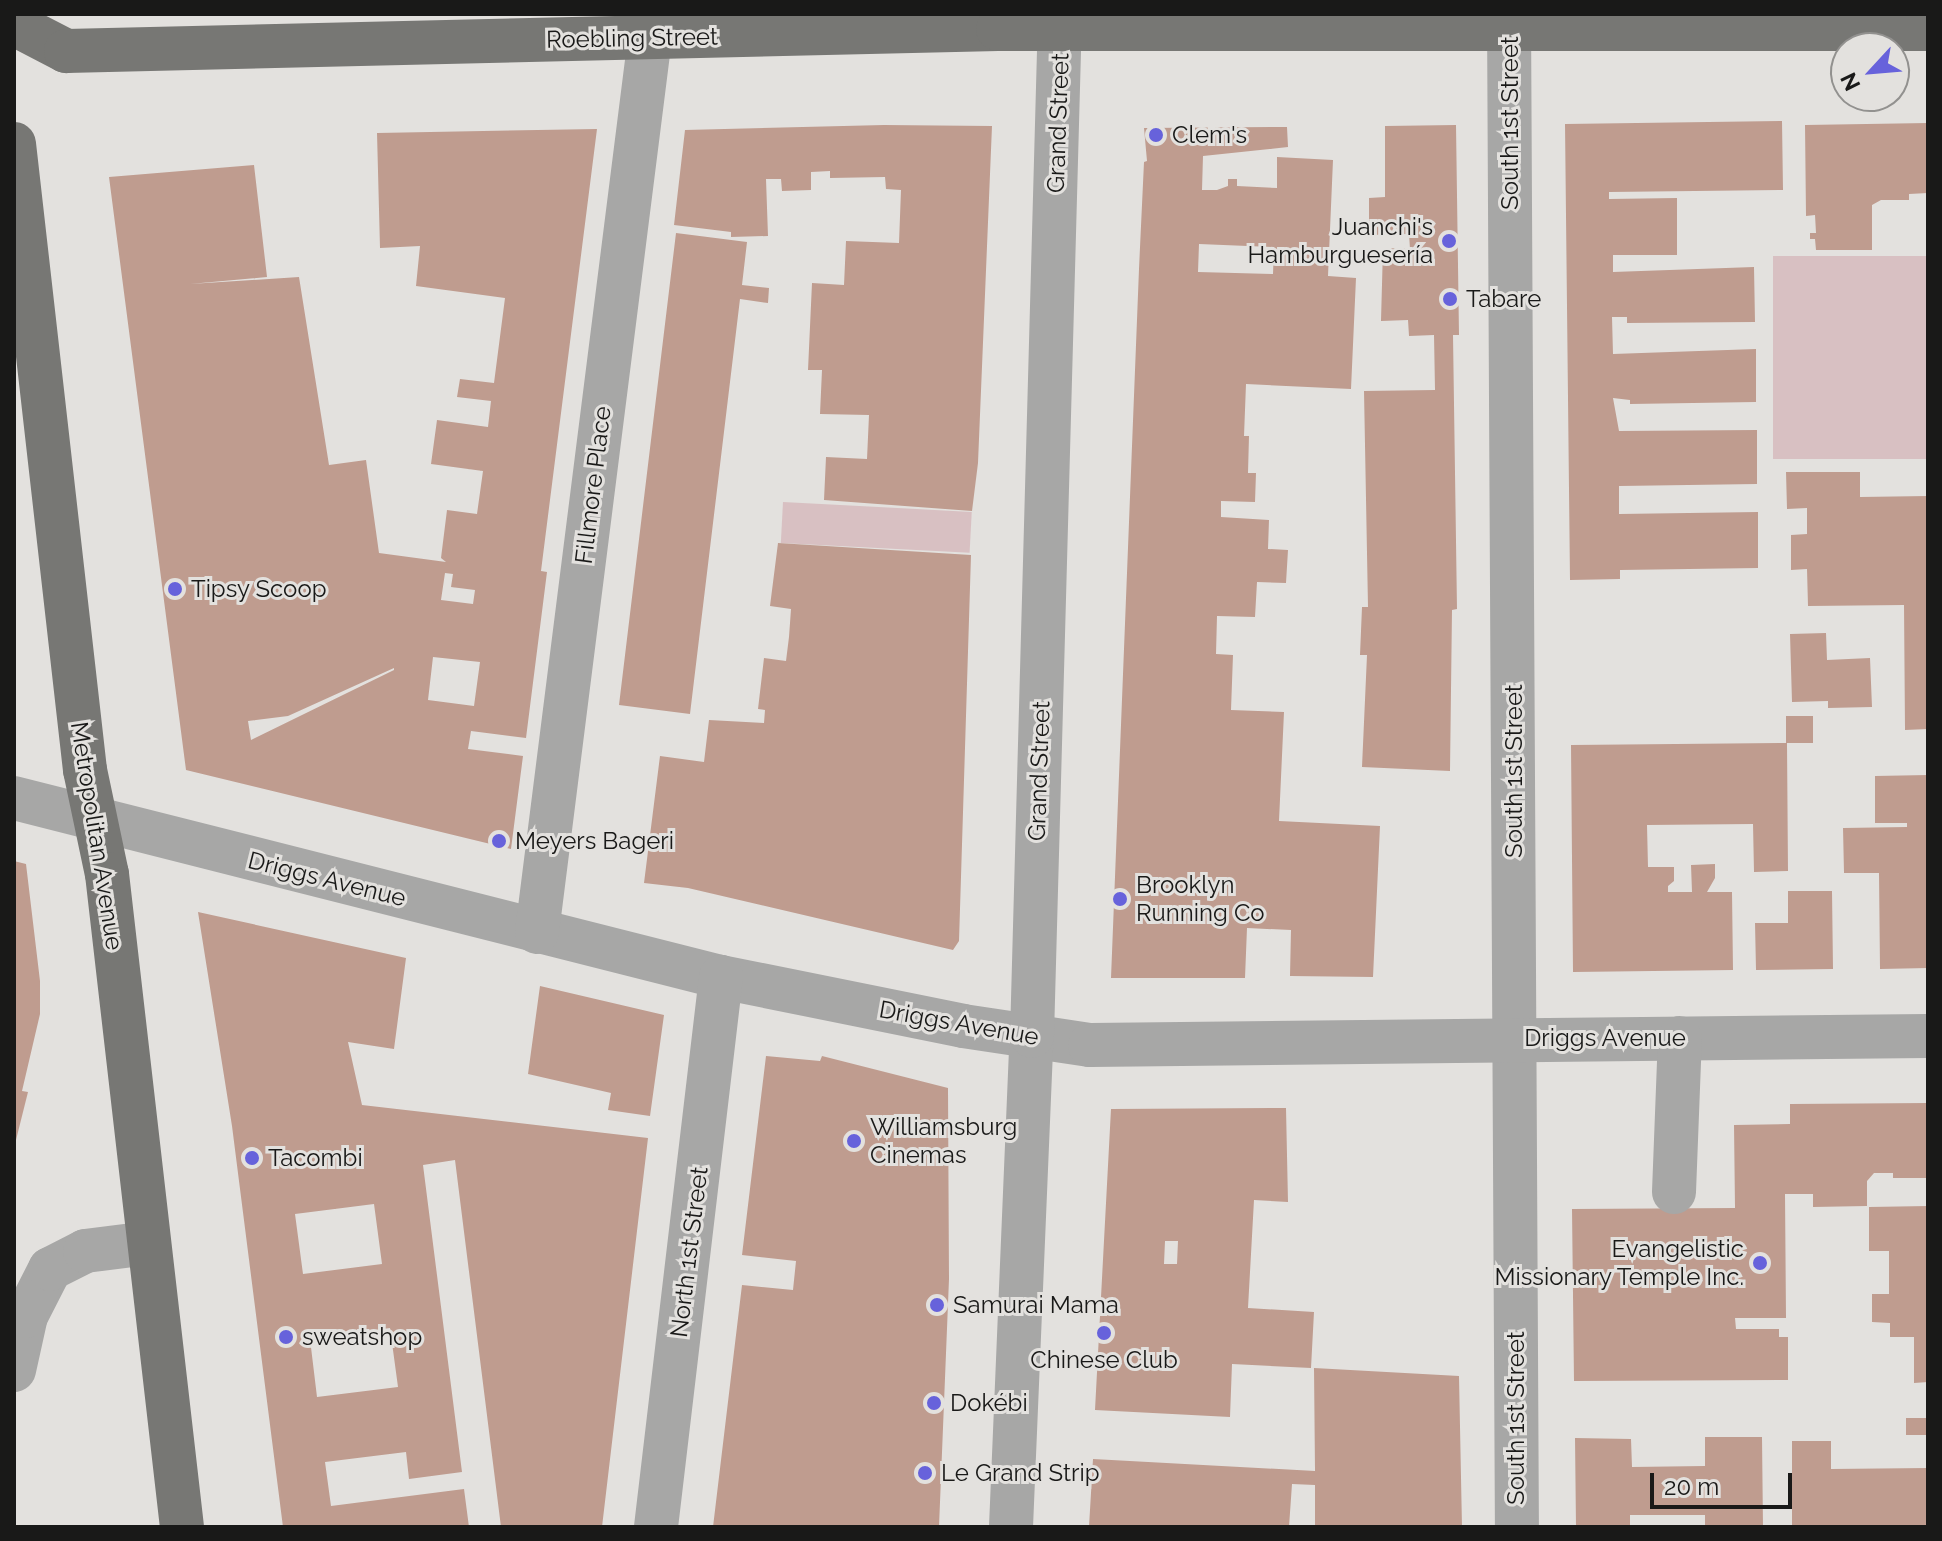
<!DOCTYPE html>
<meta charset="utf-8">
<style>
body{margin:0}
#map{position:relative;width:1942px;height:1541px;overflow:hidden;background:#e3e1de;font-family:Raleway,sans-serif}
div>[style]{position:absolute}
.green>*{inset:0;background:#d8c0c2;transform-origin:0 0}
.building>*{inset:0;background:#bf9c8f;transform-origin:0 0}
.minor>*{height:44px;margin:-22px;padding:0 22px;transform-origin:22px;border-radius:22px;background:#a7a7a6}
.major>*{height:44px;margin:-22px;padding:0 22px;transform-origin:22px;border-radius:22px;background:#777774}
.dots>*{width:22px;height:22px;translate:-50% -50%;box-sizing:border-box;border:4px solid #e3e1de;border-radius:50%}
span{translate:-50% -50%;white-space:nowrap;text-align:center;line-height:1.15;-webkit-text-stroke:6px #e3e1de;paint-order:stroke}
.street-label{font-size:24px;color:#191918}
.poi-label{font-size:24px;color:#191918}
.left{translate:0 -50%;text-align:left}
.right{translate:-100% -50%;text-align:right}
.frame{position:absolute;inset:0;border:16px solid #191918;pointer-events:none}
.north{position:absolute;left:1830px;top:32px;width:80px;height:80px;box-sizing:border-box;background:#e3e1de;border:2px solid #92918f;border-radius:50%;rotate:244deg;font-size:22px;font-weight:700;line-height:32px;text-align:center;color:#191918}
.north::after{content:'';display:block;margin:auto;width:28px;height:36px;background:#6762db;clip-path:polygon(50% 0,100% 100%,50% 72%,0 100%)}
.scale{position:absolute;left:1650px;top:1473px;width:142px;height:36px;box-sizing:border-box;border:4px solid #191918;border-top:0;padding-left:10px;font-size:24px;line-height:28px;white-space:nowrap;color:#191918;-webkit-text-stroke:6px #e3e1de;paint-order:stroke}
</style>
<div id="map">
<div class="green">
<div style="left:1928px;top:256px;width:203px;height:155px;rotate:90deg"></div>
<div style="left:783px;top:502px;width:189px;height:41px;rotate:3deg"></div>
</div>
<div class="building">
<div style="clip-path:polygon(1782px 121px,1783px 190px,1609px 192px,1609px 199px,1677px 198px,1677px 255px,1613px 255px,1613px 272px,1754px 267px,1755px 322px,1627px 323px,1627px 317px,1612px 317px,1613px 354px,1756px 349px,1756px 402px,1630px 404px,1630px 400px,1613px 398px,1619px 431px,1757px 430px,1757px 484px,1619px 486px,1619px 514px,1758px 512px,1758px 568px,1620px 570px,1620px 579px,1570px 580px,1565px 124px)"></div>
<div style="clip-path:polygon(1928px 123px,1928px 193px,1909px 194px,1909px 200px,1881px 200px,1872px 205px,1872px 250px,1816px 250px,1815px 239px,1810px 239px,1810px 233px,1816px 233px,1815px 215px,1806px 216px,1805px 125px)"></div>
<div style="clip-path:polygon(884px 125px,992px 126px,978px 463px,972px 511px,824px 500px,826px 457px,867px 459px,869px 415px,820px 414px,822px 370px,808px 370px,812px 283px,844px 285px,846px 241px,899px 243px,901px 190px,886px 189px,885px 177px,830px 178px,830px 171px,811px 172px,811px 190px,782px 191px,781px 179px,766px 179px,768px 236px,731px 237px,731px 232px,674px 225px,685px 130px)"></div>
<div style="clip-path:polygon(1456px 125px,1459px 335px,1453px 335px,1457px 609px,1452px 610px,1450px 771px,1362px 767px,1367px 655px,1360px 655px,1362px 607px,1368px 607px,1364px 391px,1435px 390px,1434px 335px,1409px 336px,1408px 320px,1381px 321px,1383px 248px,1410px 249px,1409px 234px,1369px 235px,1369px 198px,1385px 197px,1385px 126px)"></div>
<div style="clip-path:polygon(evenodd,1287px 127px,1288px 147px,1203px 156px,1202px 190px,1217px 190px,1228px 186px,1228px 179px,1237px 179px,1237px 186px,1277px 188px,1277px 157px,1333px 160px,1328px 276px,1356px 278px,1351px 389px,1246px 384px,1244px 436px,1249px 436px,1248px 473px,1256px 473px,1255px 502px,1221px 501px,1221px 517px,1269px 520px,1268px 549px,1288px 550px,1286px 583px,1257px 582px,1255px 617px,1217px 616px,1216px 654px,1233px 655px,1231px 710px,1284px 712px,1279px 821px,1380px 826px,1373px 977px,1290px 976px,1291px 930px,1247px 928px,1245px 978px,1111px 978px,1139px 269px,1144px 162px,1147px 161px,1144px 128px,1287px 127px,1199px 244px,1274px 247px,1273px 274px,1198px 272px,1199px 244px)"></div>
<div style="clip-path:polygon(evenodd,597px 129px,541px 571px,547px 572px,526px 738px,471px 731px,468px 749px,523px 756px,511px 849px,186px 770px,109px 177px,254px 165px,267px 277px,190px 284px,299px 277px,329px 465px,366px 460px,379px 553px,446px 562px,441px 558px,447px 510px,477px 514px,483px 471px,431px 464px,437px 420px,488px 427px,491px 401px,457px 397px,460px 379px,494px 383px,505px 298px,416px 286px,420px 246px,380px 248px,377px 133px,597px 129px,445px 573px,453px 574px,451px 587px,475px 590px,473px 604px,441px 600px,445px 573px,597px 129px,433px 657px,480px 662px,474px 706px,428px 700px,433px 657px,597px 129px,394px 668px,394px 670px,251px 740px,248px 721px,288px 716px,394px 668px)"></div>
<div style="clip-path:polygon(676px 233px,747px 242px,742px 285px,769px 288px,768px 303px,740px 299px,690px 714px,619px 705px)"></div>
<div style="clip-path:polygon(1786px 472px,1860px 472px,1860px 497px,1928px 496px,1928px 729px,1905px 730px,1904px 605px,1808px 606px,1807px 569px,1791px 570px,1791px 535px,1807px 534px,1807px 508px,1787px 509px)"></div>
<div style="clip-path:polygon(778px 543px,971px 555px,959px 941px,953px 950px,688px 888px,644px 883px,660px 756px,704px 762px,709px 720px,764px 723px,765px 710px,758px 709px,764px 658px,786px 661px,789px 637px,791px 609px,770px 606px)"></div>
<div style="clip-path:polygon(1826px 633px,1827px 660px,1870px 658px,1872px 707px,1828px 708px,1828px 701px,1792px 702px,1790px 634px)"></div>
<div style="left:1786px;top:716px;width:27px;height:27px"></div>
<div style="clip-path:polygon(1787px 743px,1788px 871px,1754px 872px,1753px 824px,1647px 825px,1648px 867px,1674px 867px,1674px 881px,1668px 886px,1668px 892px,1692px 892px,1691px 865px,1715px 864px,1715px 878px,1707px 892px,1732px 892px,1733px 970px,1573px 972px,1571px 745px)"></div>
<div style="clip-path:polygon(1928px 775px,1928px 968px,1880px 969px,1879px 873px,1844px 873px,1843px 828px,1907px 827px,1907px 823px,1875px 823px,1875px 776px)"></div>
<div style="clip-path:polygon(14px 861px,26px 864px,40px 981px,40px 1014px,22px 1091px,28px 1092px,15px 1144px)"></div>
<div style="clip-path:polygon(1788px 891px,1832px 891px,1833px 969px,1756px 970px,1755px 923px,1788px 923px)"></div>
<div style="clip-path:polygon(evenodd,198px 912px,406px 958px,394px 1049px,348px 1042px,362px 1105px,648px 1138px,602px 1527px,501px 1527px,455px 1160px,423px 1165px,462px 1472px,409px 1479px,406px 1452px,325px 1462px,331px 1506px,464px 1489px,469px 1527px,283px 1527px,232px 1126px,198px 912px,374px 1204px,382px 1264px,303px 1274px,295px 1214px,374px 1204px,198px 912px,390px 1328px,398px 1387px,317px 1397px,310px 1339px,390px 1328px)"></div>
<div style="clip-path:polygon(540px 986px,664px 1015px,650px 1116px,608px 1110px,611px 1093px,528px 1074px)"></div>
<div style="clip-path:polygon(766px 1056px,820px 1061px,822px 1056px,948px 1088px,949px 1279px,939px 1527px,713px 1527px,742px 1285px,793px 1290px,796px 1261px,742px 1255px)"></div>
<div style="clip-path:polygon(1928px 1103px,1928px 1178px,1893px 1178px,1893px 1173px,1874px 1173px,1867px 1181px,1867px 1206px,1813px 1207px,1813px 1194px,1785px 1194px,1786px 1318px,1735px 1318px,1736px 1329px,1779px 1329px,1779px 1337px,1788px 1337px,1788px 1380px,1574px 1381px,1572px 1209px,1735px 1208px,1734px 1125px,1790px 1124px,1790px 1104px)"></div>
<div style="clip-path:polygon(evenodd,1286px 1108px,1288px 1202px,1254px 1200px,1248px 1308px,1314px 1312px,1311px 1368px,1232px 1364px,1230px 1417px,1095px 1410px,1111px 1109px,1286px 1108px,1165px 1241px,1178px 1241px,1177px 1264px,1164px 1264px,1165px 1241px)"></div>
<div style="clip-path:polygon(1928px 1206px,1928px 1382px,1914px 1383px,1914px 1337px,1890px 1337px,1890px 1323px,1872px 1322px,1872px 1294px,1889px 1294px,1889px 1251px,1869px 1251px,1869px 1207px)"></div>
<div style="clip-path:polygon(1314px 1368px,1459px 1376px,1462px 1527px,1315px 1527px,1315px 1485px,1292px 1484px,1289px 1527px,1089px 1527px,1093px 1459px,1315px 1471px)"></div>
<div style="left:1906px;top:1418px;width:22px;height:17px"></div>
<div style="clip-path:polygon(1705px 1437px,1762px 1437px,1763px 1527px,1705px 1527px,1705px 1515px,1630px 1515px,1630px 1527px,1576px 1527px,1575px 1438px,1631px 1439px,1632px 1467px,1705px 1466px)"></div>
<div style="clip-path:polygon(1792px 1441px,1831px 1441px,1831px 1469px,1928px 1468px,1928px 1527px,1792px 1527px)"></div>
</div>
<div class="minor">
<div style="left:1509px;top:14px;width:1513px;rotate:89.7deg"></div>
<div style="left:14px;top:798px;width:729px;rotate:14.21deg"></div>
<div style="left:721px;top:977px;width:247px;rotate:11.4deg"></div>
<div style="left:963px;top:1026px;width:128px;rotate:8.5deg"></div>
<div style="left:1090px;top:1045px;width:838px;rotate:-0.62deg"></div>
<div style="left:537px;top:932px;width:902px;rotate:-82.8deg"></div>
<div style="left:1674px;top:1192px;width:154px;rotate:-87.8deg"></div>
<div style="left:14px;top:1370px;width:55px;rotate:-77.5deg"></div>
<div style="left:26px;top:1316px;width:53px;rotate:-62.9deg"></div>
<div style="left:50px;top:1269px;width:39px;rotate:-27deg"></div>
<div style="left:85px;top:1251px;width:64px;rotate:-7.2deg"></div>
<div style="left:656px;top:1527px;width:554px;rotate:-83.26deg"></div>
<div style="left:1011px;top:1527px;width:491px;rotate:-87.6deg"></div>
<div style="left:1032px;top:1036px;width:1022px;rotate:-88.43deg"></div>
</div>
<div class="major">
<div style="left:14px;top:24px;width:59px;rotate:27.4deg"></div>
<div style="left:66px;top:51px;width:932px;rotate:-1.35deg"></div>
<div style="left:998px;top:29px;width:930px"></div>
<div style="left:14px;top:144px;width:630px;rotate:83.53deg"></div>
<div style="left:85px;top:770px;width:106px;rotate:78.1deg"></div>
<div style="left:107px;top:874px;width:657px;rotate:83.45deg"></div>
</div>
<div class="dots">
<div style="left:1156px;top:135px;background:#6762db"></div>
<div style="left:1449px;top:241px;background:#6762db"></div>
<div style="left:1450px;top:299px;background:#6762db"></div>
<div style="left:175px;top:589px;background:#6762db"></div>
<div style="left:499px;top:841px;background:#6762db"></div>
<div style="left:1120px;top:899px;background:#6762db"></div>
<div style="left:854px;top:1141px;background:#6762db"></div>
<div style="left:252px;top:1158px;background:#6762db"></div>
<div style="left:1760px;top:1263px;background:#6762db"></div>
<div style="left:937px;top:1305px;background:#6762db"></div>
<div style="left:1104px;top:1333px;background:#6762db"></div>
<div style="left:286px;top:1337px;background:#6762db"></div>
<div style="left:934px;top:1403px;background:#6762db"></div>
<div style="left:925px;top:1473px;background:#6762db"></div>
</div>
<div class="street-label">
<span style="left:632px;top:38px;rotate:-1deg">Roebling Street</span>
<span style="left:1058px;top:123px;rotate:-88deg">Grand Street</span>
<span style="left:1510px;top:123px;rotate:-90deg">South 1st Street</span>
<span style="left:593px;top:485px;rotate:-83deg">Fillmore Place</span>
<span style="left:1039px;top:771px;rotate:-88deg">Grand Street</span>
<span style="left:1514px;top:771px;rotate:-90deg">South 1st Street</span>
<span style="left:97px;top:836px;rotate:81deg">Metropolitan Avenue</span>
<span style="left:327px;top:879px;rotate:14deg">Driggs Avenue</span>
<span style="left:959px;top:1023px;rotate:10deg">Driggs Avenue</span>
<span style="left:1605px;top:1038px">Driggs Avenue</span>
<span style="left:689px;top:1252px;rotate:-83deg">North 1st Street</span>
<span style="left:1516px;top:1418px;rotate:-90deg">South 1st Street</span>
</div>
<div class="poi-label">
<span class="left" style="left:1172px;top:135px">Clem's</span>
<span class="right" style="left:1433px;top:241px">Juanchi's<br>Hamburguesería</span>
<span class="left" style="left:1466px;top:299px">Tabare</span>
<span class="left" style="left:191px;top:589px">Tipsy Scoop</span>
<span class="left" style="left:515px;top:841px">Meyers Bageri</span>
<span class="left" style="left:1136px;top:899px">Brooklyn<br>Running Co</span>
<span class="left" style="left:870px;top:1141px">Williamsburg<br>Cinemas</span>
<span class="left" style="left:268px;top:1158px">Tacombi</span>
<span class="right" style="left:1744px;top:1263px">Evangelistic<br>Missionary Temple Inc.</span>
<span class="left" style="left:953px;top:1305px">Samurai Mama</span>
<span class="left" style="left:302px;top:1337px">sweatshop</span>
<span style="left:1104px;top:1360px">Chinese Club</span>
<span class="left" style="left:950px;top:1403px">Dokébi</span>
<span class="left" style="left:941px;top:1473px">Le Grand Strip</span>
</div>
<div class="frame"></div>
<div class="north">N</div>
<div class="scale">20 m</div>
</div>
